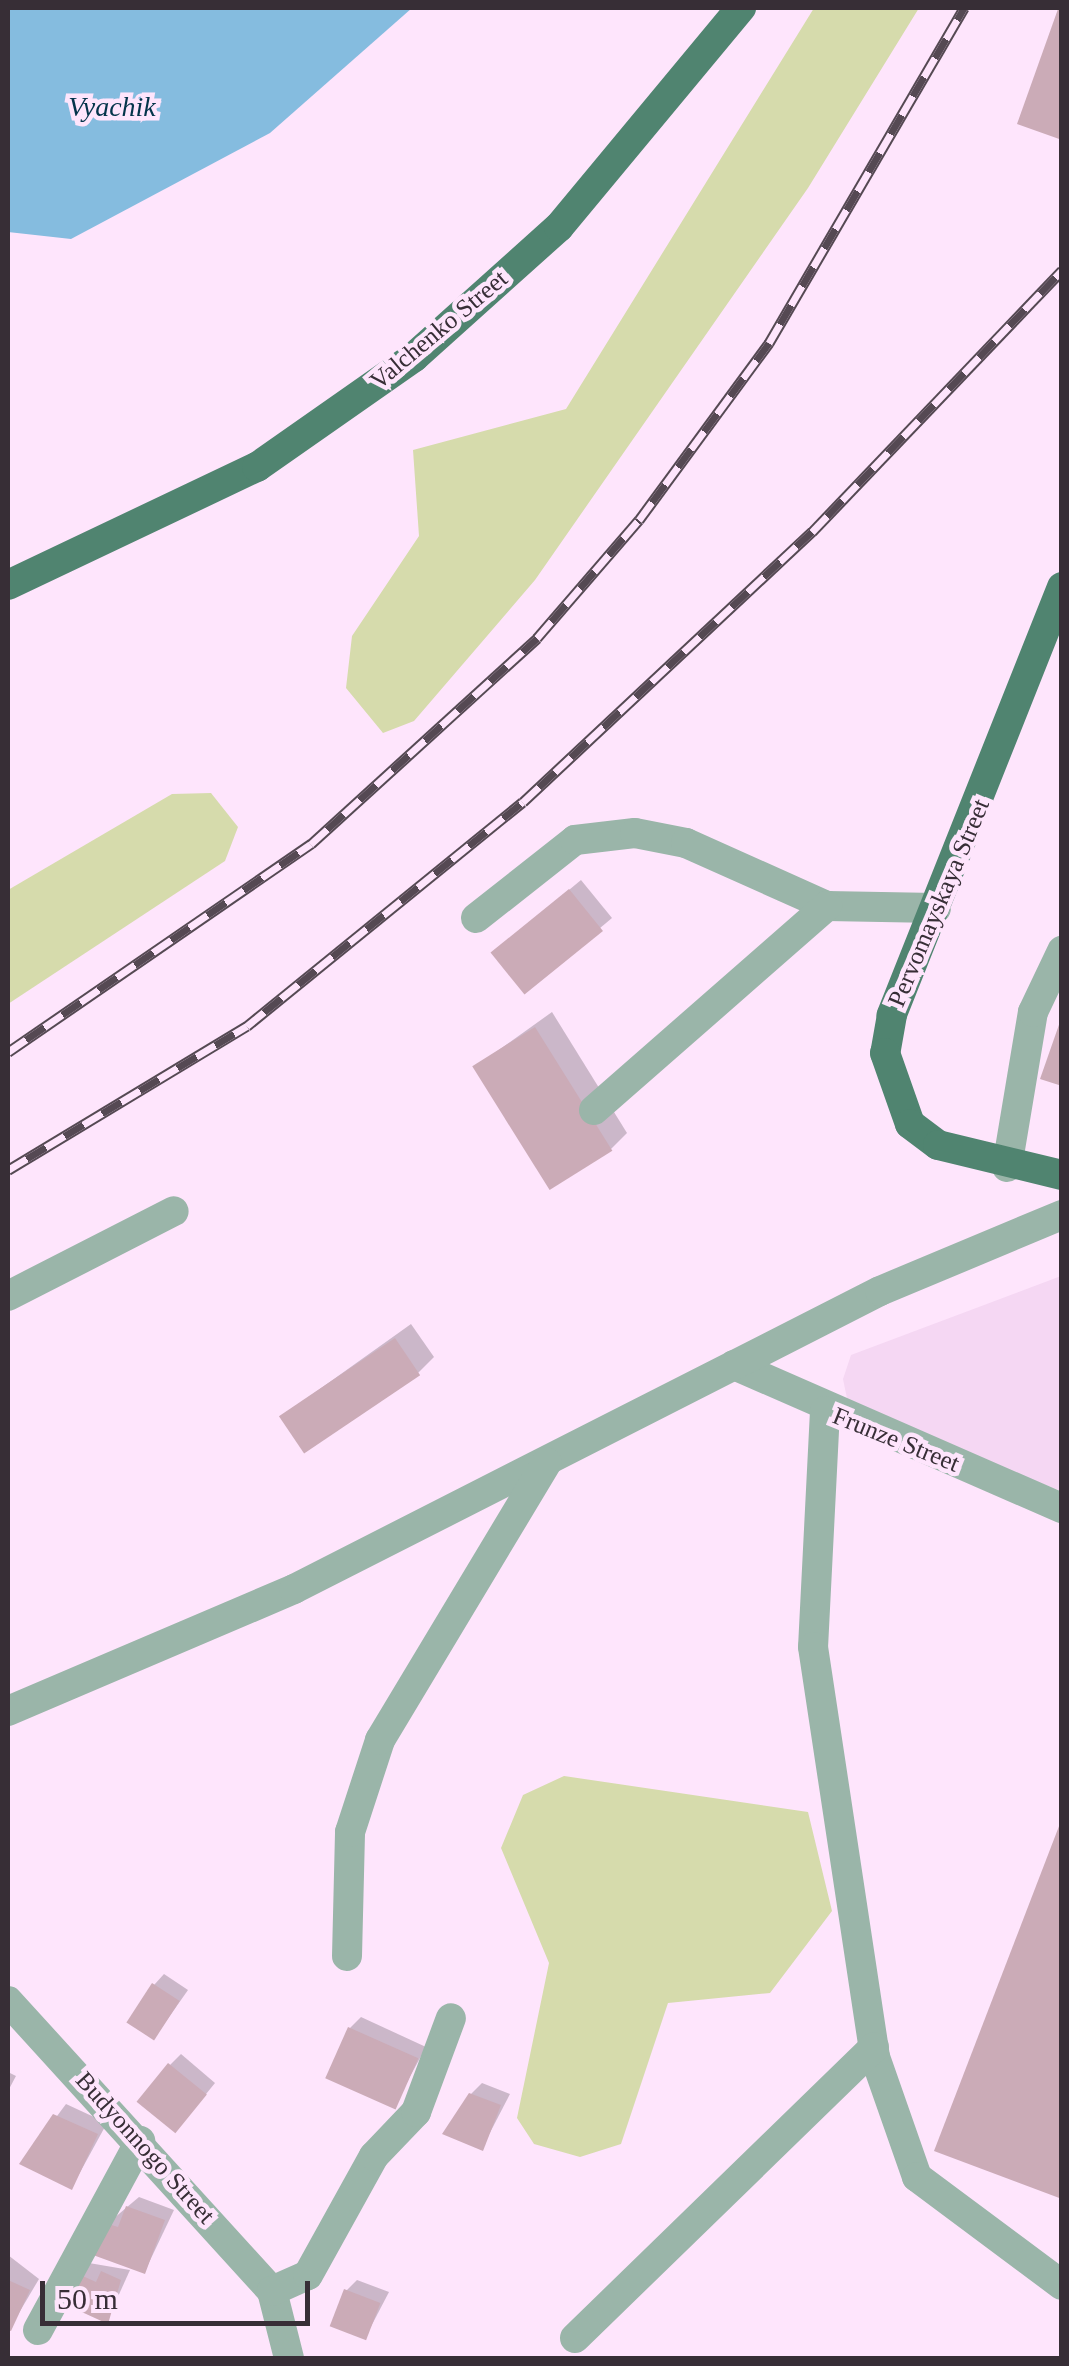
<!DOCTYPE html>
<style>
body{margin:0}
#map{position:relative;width:1069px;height:2366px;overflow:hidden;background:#fee5fc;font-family:"Times New Roman",serif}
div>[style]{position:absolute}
.built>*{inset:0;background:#f5d7f3}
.green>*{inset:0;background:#d6dbac}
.water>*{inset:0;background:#85bcdf}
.shadow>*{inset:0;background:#0003}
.building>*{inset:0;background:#cbabb7;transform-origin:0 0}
.minor>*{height:30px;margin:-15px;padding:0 15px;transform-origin:15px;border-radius:15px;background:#9ab5a9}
.major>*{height:30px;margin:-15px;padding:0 15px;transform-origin:15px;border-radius:15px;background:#508470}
.rail>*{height:11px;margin-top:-5.5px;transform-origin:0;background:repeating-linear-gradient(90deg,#fee5fc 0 22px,#554953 0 44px);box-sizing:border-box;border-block:2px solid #554953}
span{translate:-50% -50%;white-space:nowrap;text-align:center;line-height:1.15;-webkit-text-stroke:9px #fee5fc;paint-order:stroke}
.street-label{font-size:25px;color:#372e36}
.water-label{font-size:28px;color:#04344b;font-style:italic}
.frame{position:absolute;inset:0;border:10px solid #372e36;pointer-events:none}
.scale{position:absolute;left:40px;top:2281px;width:270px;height:45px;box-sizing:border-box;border:5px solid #372e36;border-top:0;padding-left:12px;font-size:30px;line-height:35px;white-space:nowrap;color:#372e36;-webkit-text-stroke:8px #fee5fc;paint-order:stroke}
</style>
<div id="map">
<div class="built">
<div style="clip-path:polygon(1061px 1276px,1061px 1491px,849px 1408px,843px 1379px,851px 1355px)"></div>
</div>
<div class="green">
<div style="clip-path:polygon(814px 8px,919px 8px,808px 188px,535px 580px,414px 721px,383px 733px,346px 688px,352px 636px,419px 536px,413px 450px,566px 409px)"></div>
<div style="clip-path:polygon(211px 793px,238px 827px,225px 861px,8px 1004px,8px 890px,172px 794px)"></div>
<div style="clip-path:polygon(564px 1776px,808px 1812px,832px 1911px,770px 1993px,668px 2003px,621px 2144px,580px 2157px,534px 2144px,517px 2118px,549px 1963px,501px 1848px,523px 1795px)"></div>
</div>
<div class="water">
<div style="clip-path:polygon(8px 8px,412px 8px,270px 133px,71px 239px,8px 232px)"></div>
</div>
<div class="shadow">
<div style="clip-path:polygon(581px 880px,612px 918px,525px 991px,505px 943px)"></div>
<div style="clip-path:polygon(552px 1012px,627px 1133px,611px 1149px,475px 1067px)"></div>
<div style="clip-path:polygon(411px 1324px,434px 1357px,418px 1373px,282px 1416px)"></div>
<div style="clip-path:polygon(164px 1974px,188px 1990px,155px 2037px,154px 1985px)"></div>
<div style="clip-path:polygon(361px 2017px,426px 2047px,394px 2106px,350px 2028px)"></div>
<div style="clip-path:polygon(181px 2054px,215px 2083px,185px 2120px,170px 2065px)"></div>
<div style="clip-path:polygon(8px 2072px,16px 2076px,8px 2091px)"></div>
<div style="clip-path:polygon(482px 2083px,510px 2094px,482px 2148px,471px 2094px)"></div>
<div style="clip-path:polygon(66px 2104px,107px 2123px,72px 2187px,22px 2163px)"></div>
<div style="clip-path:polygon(139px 2197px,174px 2210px,145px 2271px,107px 2224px)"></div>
<div style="clip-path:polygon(8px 2255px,39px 2279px,10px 2328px,8px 2327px)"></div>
<div style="clip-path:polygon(89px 2263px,130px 2270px,107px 2321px,65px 2301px)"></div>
<div style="clip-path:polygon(357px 2280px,389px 2292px,365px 2338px,346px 2291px)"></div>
</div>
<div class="building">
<div style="clip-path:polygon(1058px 9px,1062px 10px,1062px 140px,1017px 124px)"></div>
<div style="left:569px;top:889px;width:54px;height:101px;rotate:51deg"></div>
<div style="clip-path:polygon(1061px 1019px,1062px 1019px,1062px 1086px,1040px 1079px)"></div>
<div style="left:535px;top:1027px;width:146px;height:74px;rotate:58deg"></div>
<div style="left:395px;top:1338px;width:45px;height:140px;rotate:56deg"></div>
<div style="clip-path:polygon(1061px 1821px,1062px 1821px,1062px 2199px,934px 2151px)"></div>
<div style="left:152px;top:1983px;width:33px;height:47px;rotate:33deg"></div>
<div style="left:348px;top:2027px;width:77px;height:56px;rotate:24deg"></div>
<div style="left:168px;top:2063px;width:50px;height:50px;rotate:39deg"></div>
<div style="clip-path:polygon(469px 2093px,501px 2105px,483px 2151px,442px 2134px)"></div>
<div style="clip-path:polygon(53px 2114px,98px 2134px,72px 2190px,19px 2164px)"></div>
<div style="clip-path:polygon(126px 2206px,165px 2220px,145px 2274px,93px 2255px,105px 2223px,118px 2227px)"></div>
<div style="clip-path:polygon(101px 2271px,121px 2280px,108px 2324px,62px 2303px,76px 2273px,96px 2282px)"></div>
<div style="clip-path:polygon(8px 2280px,30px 2290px,11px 2331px,8px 2330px)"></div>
<div style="left:344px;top:2289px;width:39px;height:40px;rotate:21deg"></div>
</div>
<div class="minor">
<div style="left:476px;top:918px;width:126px;rotate:-38.2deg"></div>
<div style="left:575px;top:840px;width:60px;rotate:-6.7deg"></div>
<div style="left:635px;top:833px;width:52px;rotate:11.1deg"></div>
<div style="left:686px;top:843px;width:154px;rotate:24.1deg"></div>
<div style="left:827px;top:906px;width:109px;rotate:1.1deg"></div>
<div style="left:594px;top:1110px;width:310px;rotate:-41.2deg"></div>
<div style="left:1007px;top:1167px;width:157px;rotate:-80.5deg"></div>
<div style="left:1033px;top:1012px;width:68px;rotate:-64.6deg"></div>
<div style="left:8px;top:1296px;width:186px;rotate:-27.1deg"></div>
<div style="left:734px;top:1365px;width:358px;rotate:23.6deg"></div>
<div style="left:825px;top:1411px;width:236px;rotate:92.9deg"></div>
<div style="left:813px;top:1647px;width:415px;rotate:81.4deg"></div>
<div style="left:875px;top:2057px;width:127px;rotate:70.7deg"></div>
<div style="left:917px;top:2177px;width:181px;rotate:36.7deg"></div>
<div style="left:8px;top:1711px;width:311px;rotate:-23.1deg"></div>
<div style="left:294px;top:1589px;width:657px;rotate:-26.95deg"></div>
<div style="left:880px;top:1291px;width:197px;rotate:-22.7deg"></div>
<div style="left:347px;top:1956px;width:124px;rotate:-88.6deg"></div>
<div style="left:350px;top:1832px;width:97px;rotate:-71.9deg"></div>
<div style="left:380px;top:1740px;width:324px;rotate:-59deg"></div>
<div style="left:8px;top:2001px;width:392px;rotate:47.7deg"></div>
<div style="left:272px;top:2291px;width:69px;rotate:75.8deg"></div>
<div style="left:272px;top:2291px;width:39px;rotate:-24deg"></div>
<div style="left:308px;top:2275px;width:136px;rotate:-61deg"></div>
<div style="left:374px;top:2156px;width:61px;rotate:-46.3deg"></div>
<div style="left:416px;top:2112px;width:100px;rotate:-69.6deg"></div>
<div style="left:38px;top:2330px;width:215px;rotate:-61.6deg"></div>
<div style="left:575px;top:2338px;width:417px;rotate:-44.2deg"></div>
</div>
<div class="major">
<div style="left:8px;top:585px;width:276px;rotate:-25.4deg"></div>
<div style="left:257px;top:467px;width:192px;rotate:-35deg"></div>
<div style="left:414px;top:357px;width:195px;rotate:-41.9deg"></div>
<div style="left:559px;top:227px;width:285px;rotate:-50.3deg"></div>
<div style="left:1062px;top:587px;width:461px;rotate:111.7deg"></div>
<div style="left:892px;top:1015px;width:39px;rotate:100deg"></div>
<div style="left:885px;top:1053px;width:75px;rotate:70.6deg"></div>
<div style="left:910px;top:1124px;width:35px;rotate:37deg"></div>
<div style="left:938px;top:1145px;width:128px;rotate:13.6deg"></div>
</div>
<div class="rail">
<div style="left:8px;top:1052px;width:368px;rotate:-34.5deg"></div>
<div style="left:311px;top:844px;width:306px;rotate:-42.3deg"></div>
<div style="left:537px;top:638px;width:156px;rotate:-49.2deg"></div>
<div style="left:639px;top:520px;width:220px;rotate:-53.7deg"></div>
<div style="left:769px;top:343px;width:388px;rotate:-59.8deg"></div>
<div style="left:8px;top:1170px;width:279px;rotate:-31.1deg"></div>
<div style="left:247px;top:1026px;width:355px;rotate:-39.1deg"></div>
<div style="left:523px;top:802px;width:396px;rotate:-43.1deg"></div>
<div style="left:812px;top:532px;width:362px;rotate:-46.3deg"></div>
</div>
<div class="street-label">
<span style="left:439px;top:330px;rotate:-40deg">Valchenko Street</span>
<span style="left:939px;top:903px;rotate:-67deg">Pervomayskaya Street</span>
<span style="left:896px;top:1440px;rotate:22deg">Frunze Street</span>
<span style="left:145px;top:2148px;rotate:48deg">Budyonnogo Street</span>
</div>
<div class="water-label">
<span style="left:112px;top:107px">Vyachik</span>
</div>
<div class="frame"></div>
<div class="scale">50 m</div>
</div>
